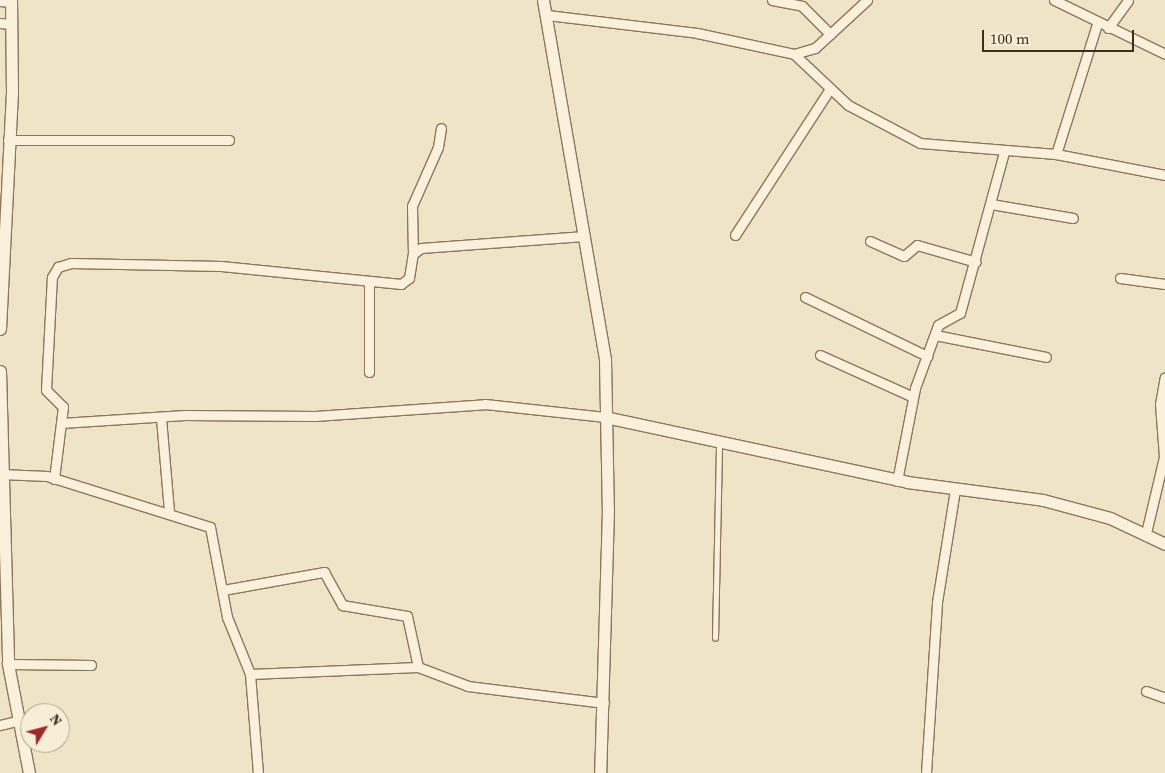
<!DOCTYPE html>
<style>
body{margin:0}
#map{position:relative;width:1165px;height:773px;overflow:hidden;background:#f0e4c8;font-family:"Source Serif 4",serif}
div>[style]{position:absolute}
.roads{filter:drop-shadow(1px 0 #8d765c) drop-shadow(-1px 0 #8d765c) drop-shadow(0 1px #8d765c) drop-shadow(0 -1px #8d765c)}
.lane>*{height:4.5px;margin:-2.25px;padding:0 2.25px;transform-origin:2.25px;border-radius:2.25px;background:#faf1dc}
.street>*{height:9px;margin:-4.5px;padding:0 4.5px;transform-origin:4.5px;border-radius:4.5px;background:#faf1dc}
.secondary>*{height:11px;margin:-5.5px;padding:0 5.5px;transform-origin:5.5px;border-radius:5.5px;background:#faf1dc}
span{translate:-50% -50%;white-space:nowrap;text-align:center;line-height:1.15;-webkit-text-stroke:4px #f7eed8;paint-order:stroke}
.north{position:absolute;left:20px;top:703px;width:50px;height:50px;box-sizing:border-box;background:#f7eed8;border:1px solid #ada18e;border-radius:50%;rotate:53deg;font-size:14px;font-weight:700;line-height:20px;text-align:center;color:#3d2e20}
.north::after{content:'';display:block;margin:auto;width:18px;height:22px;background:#9e2a2b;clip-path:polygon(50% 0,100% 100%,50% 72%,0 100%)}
.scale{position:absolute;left:982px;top:30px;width:152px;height:22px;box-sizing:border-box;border:2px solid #3d2e20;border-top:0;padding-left:6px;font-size:15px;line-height:18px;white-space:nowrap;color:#3d2e20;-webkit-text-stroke:4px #f7eed8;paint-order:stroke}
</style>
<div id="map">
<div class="roads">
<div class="lane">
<div style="left:715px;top:638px;width:195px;rotate:-88.8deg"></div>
</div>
<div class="street">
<div style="left:772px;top:0;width:31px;rotate:11deg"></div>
<div style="left:802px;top:6px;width:40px;rotate:45deg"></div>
<div style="left:1054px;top:0;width:123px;rotate:25.9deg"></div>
<div style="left:0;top:1px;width:11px;rotate:5deg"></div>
<div style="left:547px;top:15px;width:151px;rotate:6.8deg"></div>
<div style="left:697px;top:33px;width:99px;rotate:12.2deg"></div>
<div style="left:794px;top:54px;width:22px;rotate:-16deg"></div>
<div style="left:815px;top:48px;width:71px;rotate:-42.7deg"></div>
<div style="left:0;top:23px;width:12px;rotate:5deg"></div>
<div style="left:1108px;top:28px;width:34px;rotate:-54deg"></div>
<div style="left:794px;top:54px;width:74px;rotate:43.4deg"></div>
<div style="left:848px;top:105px;width:81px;rotate:27.8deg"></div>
<div style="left:920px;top:143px;width:136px;rotate:4.6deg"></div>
<div style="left:1056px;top:154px;width:111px;rotate:10.9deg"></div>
<div style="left:8px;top:140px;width:221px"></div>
<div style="left:1056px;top:154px;width:136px;rotate:-72.5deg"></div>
<div style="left:991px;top:204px;width:83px;rotate:9.7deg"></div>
<div style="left:735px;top:235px;width:173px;rotate:-57deg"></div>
<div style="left:870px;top:241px;width:37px;rotate:24deg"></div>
<div style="left:904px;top:256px;width:17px;rotate:-40deg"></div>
<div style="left:917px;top:245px;width:61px;rotate:16.1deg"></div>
<div style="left:413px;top:254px;width:48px;rotate:-91.2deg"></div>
<div style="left:412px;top:206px;width:64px;rotate:-66.2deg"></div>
<div style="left:438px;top:147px;width:19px;rotate:-81deg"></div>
<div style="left:1120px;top:278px;width:45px;rotate:7.6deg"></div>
<div style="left:369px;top:281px;width:91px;rotate:90deg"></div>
<div style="left:805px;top:297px;width:136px;rotate:25.8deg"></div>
<div style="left:935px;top:335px;width:113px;rotate:11.2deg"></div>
<div style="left:820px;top:355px;width:102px;rotate:24.3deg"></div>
<div style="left:161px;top:418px;width:94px;rotate:85.1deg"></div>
<div style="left:61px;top:423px;width:124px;rotate:-3.7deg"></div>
<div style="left:185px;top:415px;width:130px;rotate:0.4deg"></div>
<div style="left:315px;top:416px;width:170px;rotate:-4deg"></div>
<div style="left:485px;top:404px;width:121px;rotate:6.2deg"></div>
<div style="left:0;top:474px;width:47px;rotate:2.4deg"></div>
<div style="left:47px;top:476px;width:171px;rotate:17.4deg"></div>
<div style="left:210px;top:527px;width:92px;rotate:79.3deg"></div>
<div style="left:227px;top:617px;width:61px;rotate:68deg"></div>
<div style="left:250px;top:674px;width:99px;rotate:85.4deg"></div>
<div style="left:54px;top:479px;width:73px;rotate:-82.9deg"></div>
<div style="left:63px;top:407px;width:24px;rotate:-135deg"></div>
<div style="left:46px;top:390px;width:113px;rotate:-87deg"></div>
<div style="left:52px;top:277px;width:12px;rotate:-59deg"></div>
<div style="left:58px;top:267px;width:14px;rotate:-17deg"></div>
<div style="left:71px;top:263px;width:150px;rotate:1.1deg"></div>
<div style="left:221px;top:266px;width:181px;rotate:5.7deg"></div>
<div style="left:401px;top:284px;width:10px;rotate:-37deg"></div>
<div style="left:409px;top:278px;width:24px;rotate:-81deg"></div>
<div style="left:413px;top:254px;width:10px;rotate:-37deg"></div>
<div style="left:421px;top:248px;width:163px;rotate:-4.2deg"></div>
<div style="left:897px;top:481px;width:95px;rotate:-79deg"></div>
<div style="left:915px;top:388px;width:67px;rotate:-69.9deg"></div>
<div style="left:938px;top:325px;width:25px;rotate:-29deg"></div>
<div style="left:960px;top:313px;width:167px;rotate:-74.7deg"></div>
<div style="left:1146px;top:533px;width:78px;rotate:-76.7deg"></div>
<div style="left:1164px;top:457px;width:53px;rotate:-94.3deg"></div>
<div style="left:1160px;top:404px;width:27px;rotate:-80deg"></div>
<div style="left:223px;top:590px;width:103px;rotate:-10.1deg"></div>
<div style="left:324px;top:572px;width:38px;rotate:61deg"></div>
<div style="left:342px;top:605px;width:66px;rotate:9.6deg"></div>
<div style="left:407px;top:616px;width:52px;rotate:77.8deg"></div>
<div style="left:8px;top:664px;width:83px;rotate:0.7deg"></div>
<div style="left:250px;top:674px;width:168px;rotate:-2.4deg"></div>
<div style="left:418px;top:667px;width:53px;rotate:20.8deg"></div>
<div style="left:468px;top:686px;width:137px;rotate:7.1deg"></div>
<div style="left:1146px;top:691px;width:20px;rotate:20deg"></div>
<div style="left:0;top:725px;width:16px;rotate:-14deg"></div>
<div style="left:926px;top:773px;width:171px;rotate:-86.3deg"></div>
<div style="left:937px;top:602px;width:114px;rotate:-80.9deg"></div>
</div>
<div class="secondary">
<div style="left:543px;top:0;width:365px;rotate:80.2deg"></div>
<div style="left:605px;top:360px;width:150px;rotate:88.9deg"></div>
<div style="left:608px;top:510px;width:263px;rotate:91.7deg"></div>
<div style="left:0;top:329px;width:236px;rotate:-87.1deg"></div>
<div style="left:12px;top:93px;width:93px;rotate:-90.6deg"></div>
<div style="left:0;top:371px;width:293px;rotate:88.4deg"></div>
<div style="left:8px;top:664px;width:111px;rotate:79.1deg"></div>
<div style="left:605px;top:417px;width:309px;rotate:12.1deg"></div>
<div style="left:907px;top:482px;width:137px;rotate:7.5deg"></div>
<div style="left:1043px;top:500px;width:69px;rotate:15deg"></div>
<div style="left:1110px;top:518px;width:61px;rotate:25.3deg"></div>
</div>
</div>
<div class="north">N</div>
<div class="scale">100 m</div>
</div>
